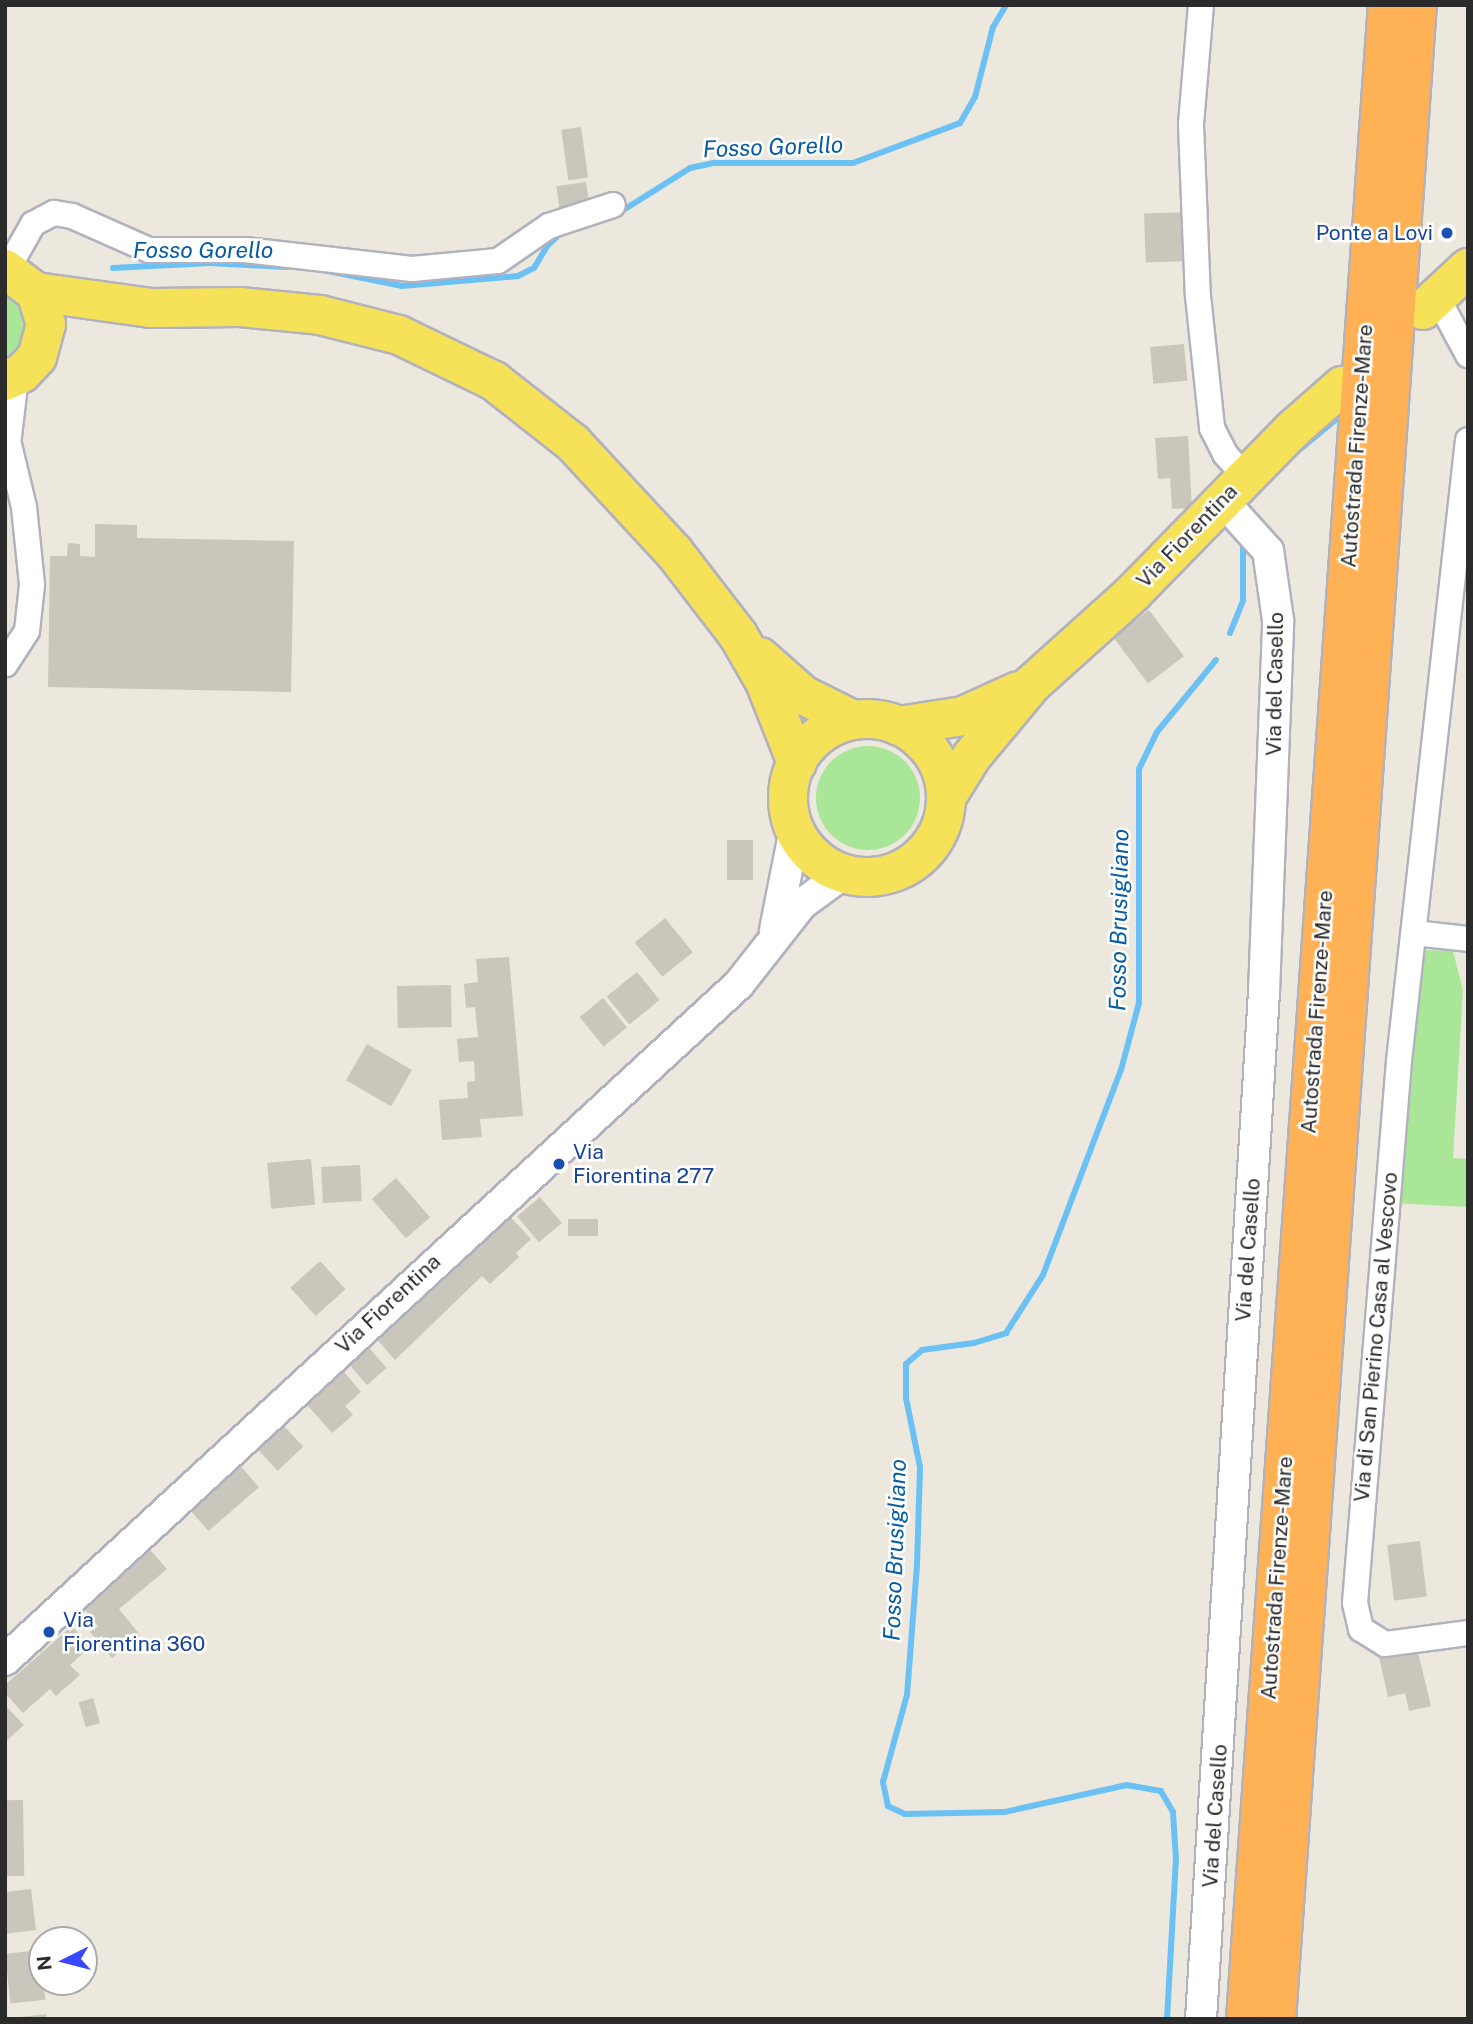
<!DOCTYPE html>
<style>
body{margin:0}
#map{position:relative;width:1473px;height:2024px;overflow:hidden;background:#ede8dd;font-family:"Public Sans",sans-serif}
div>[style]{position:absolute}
.green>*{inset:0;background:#aae697}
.round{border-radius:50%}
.stream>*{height:6px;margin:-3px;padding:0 3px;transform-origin:3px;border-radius:3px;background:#6cc1f4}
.building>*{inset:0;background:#c9c6bb;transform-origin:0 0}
.roads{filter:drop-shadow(2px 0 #b1b1bf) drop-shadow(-2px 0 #b1b1bf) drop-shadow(0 2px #b1b1bf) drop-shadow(0 -2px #b1b1bf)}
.minor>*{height:24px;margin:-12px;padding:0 12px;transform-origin:12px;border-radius:12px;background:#fff}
.tertiary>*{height:30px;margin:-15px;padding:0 15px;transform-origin:15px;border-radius:15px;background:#fff}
.primary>*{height:38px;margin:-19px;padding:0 19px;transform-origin:19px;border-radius:19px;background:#f6e259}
.primary>.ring{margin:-19px;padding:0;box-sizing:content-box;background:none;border:38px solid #f6e259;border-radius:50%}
.motorway>*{height:38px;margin:-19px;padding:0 19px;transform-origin:19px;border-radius:19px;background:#ffb156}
.dots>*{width:19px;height:19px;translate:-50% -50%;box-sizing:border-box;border:4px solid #fff;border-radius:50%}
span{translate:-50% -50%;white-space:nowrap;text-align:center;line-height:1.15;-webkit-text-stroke:5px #fff;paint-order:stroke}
.transit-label{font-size:21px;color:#164399}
.right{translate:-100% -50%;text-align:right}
.left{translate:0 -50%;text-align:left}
.street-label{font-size:21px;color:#2b2b2b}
.water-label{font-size:23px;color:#085da2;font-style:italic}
.frame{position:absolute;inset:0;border:7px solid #2b2b2b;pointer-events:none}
.north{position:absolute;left:28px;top:1926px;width:70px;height:70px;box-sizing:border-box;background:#fff;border:2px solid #aaa;border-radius:50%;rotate:264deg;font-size:19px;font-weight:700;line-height:28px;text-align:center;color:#2b2b2b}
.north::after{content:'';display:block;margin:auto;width:24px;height:32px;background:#3848ff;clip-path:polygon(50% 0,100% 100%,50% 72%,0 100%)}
</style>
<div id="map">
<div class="green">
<div style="clip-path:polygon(5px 286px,26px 306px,26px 343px,5px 363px)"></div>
<div class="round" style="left:816px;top:746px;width:104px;height:104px"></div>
<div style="clip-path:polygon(1422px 950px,1453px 951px,1463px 990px,1453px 1158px,1468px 1159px,1468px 1207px,1392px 1203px)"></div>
</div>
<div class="stream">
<div style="left:617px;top:214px;width:86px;rotate:-32.2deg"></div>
<div style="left:690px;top:168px;width:25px;rotate:-12deg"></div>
<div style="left:714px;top:163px;width:139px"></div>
<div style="left:853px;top:163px;width:114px;rotate:-20.5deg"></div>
<div style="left:960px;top:123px;width:30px;rotate:-60deg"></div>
<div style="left:975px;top:97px;width:72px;rotate:-75.6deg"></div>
<div style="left:993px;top:27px;width:26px;rotate:-59deg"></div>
<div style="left:113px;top:268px;width:97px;rotate:-3deg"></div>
<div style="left:210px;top:263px;width:76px;rotate:3deg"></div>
<div style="left:318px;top:269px;width:86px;rotate:11.4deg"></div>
<div style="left:402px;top:286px;width:116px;rotate:-4.9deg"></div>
<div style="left:518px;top:276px;width:18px;rotate:-27deg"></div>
<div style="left:534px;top:268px;width:26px;rotate:-59deg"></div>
<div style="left:547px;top:246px;width:19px;rotate:-43deg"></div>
<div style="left:1292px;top:456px;width:56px;rotate:-39.9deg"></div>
<div style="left:1230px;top:633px;width:35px;rotate:-68deg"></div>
<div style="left:1243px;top:601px;width:61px;rotate:-90deg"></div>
<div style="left:1167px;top:2019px;width:159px;rotate:-86.8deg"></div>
<div style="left:1176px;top:1860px;width:48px;rotate:-93.6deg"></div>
<div style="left:1173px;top:1812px;width:24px;rotate:-120deg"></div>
<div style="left:1161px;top:1791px;width:35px;rotate:-170deg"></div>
<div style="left:1127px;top:1785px;width:126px;rotate:167.6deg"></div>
<div style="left:1004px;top:1812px;width:99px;rotate:178.8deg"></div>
<div style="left:905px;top:1814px;width:19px;rotate:-155deg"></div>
<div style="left:888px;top:1806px;width:25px;rotate:-102deg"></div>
<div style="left:883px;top:1782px;width:90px;rotate:-74.6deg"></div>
<div style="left:907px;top:1695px;width:131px;rotate:-85.6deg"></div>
<div style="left:917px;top:1564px;width:97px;rotate:-88.2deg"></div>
<div style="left:920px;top:1467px;width:70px;rotate:-101.5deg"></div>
<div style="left:906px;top:1398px;width:34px;rotate:-90deg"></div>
<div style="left:906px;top:1364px;width:21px;rotate:-41deg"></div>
<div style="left:922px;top:1350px;width:52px;rotate:-7.7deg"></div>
<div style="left:974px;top:1343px;width:34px;rotate:-17deg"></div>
<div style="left:1006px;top:1333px;width:69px;rotate:-57.5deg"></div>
<div style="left:1043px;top:1275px;width:219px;rotate:-69.2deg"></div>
<div style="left:1121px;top:1070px;width:69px;rotate:-75deg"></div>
<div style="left:1139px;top:1003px;width:234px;rotate:-90deg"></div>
<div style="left:1139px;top:769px;width:41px;rotate:-64.1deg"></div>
<div style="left:1157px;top:732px;width:93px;rotate:-50.7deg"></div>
</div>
<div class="building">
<div style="left:581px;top:127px;width:51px;height:20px;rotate:82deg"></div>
<div style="left:586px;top:182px;width:30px;height:30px;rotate:82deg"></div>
<div style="left:1188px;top:212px;width:49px;height:44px;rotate:88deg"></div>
<div style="left:1184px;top:344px;width:37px;height:34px;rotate:85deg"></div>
<div style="clip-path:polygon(1188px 436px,1192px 508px,1172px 509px,1170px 478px,1158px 479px,1155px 438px)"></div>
<div style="clip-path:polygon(95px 524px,137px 525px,137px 538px,294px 541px,291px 692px,48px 687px,50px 556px,67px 556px,68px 543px,80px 544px,80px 556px,95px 557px)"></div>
<div style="left:1149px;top:610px;width:58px;height:45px;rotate:53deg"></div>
<div style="left:727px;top:840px;width:26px;height:40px"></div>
<div style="left:665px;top:918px;width:44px;height:39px;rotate:51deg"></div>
<div style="clip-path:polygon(509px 957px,523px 1116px,480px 1119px,482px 1137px,442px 1140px,439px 1100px,468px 1098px,467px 1082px,475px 1081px,474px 1061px,459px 1062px,457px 1039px,478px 1037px,475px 1007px,466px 1008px,464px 984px,478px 982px,476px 959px)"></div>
<div style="left:637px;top:972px;width:36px;height:39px;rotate:51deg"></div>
<div style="left:451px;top:985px;width:42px;height:54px;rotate:89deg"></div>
<div style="left:603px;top:998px;width:38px;height:30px;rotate:51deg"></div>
<div style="left:367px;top:1044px;width:52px;height:42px;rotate:30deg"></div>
<div style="left:311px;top:1159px;width:46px;height:44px;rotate:85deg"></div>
<div style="left:360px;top:1165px;width:36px;height:39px;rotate:87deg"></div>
<div style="left:396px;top:1178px;width:52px;height:32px;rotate:49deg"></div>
<div style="left:540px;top:1197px;width:34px;height:30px;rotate:50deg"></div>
<div style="clip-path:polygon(505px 1211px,531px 1239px,516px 1253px,519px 1257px,490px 1284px,482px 1276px,395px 1360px,373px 1335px)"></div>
<div style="left:568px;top:1219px;width:30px;height:17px"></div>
<div style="left:320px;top:1261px;width:38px;height:40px;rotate:48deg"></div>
<div style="left:365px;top:1343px;width:33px;height:26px;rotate:49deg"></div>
<div style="clip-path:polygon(340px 1367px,361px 1392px,345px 1406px,353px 1415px,332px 1433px,302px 1399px)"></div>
<div style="left:280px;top:1422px;width:34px;height:35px;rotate:47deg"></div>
<div style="left:238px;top:1463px;width:32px;height:67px;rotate:49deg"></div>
<div style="left:1420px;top:1541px;width:56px;height:33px;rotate:83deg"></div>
<div style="clip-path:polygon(146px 1545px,167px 1569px,119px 1609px,140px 1635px,112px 1658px,90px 1632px,98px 1626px,78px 1601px)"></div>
<div style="clip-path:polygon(72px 1626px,90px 1647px,70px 1665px,80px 1675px,56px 1696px,50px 1689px,23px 1713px,5px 1693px,5px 1685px)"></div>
<div style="clip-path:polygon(1417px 1648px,1431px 1706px,1409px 1711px,1405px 1693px,1388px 1697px,1379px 1657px)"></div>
<div style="left:93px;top:1698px;width:26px;height:15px;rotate:74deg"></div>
<div style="clip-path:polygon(5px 1705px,24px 1725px,5px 1742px)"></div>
<div style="left:23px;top:1800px;width:76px;height:18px;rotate:89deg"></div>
<div style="clip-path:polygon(31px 1889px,36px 1930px,5px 1934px,5px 1892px)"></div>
<div style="left:40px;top:1950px;width:50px;height:35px;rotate:84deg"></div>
<div style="clip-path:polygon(46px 2014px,47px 2019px,21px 2019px,20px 2017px)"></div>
</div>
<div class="roads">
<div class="minor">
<div style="left:1201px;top:5px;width:120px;rotate:94.8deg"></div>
<div style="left:1191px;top:125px;width:171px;rotate:87.7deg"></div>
<div style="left:1198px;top:296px;width:133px;rotate:83.9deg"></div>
<div style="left:1212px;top:428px;width:29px;rotate:63deg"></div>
<div style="left:1225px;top:454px;width:30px;rotate:48deg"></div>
<div style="left:7px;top:270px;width:53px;rotate:-60.5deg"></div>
<div style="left:33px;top:224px;width:24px;rotate:-28deg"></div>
<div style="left:54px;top:213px;width:18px;rotate:9deg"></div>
<div style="left:72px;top:216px;width:84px;rotate:23.8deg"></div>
<div style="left:149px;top:250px;width:96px"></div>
<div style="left:245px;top:250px;width:168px;rotate:6.5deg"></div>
<div style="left:412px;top:269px;width:86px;rotate:-5.3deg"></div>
<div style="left:498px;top:261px;width:62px;rotate:-34.5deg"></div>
<div style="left:549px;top:226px;width:67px;rotate:-18.2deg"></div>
<div style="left:1437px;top:297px;width:66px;rotate:61.9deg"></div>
<div style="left:5px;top:428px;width:81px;rotate:76.5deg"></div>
<div style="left:24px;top:507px;width:78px;rotate:84.1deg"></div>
<div style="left:32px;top:585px;width:46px;rotate:96.2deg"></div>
<div style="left:27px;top:631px;width:40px;rotate:122.9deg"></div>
<div style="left:9px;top:436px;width:59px;rotate:-83.2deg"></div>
<div style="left:1468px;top:440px;width:625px;rotate:96.34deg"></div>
<div style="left:1399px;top:1061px;width:544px;rotate:94.64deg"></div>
<div style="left:1355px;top:1603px;width:27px;rotate:77deg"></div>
<div style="left:1361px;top:1629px;width:28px;rotate:32deg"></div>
<div style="left:1385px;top:1644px;width:84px;rotate:-7.5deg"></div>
<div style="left:1414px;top:933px;width:54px;rotate:6.3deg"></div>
</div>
<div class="tertiary">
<div style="left:775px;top:930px;width:103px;rotate:-78.8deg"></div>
<div style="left:5px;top:1660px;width:998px;rotate:-42.64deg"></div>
<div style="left:739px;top:984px;width:102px;rotate:-51.8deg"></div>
<div style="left:802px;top:904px;width:52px;rotate:-36.4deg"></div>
<div style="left:1201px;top:2019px;width:1029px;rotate:-86.49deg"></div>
<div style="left:1264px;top:992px;width:372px;rotate:-87.8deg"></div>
<div style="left:1278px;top:620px;width:70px;rotate:-98.2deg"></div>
<div style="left:1268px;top:551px;width:67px;rotate:-132deg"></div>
</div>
<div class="primary">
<div style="left:5px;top:269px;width:39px;rotate:37deg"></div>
<div style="left:36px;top:292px;width:34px;rotate:73deg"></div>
<div style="left:46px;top:324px;width:34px;rotate:105deg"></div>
<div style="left:37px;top:357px;width:22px;rotate:133deg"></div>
<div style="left:22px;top:373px;width:19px;rotate:155deg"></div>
<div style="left:36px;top:292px;width:117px;rotate:7.9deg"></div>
<div style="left:152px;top:308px;width:88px;rotate:-0.7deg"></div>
<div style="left:240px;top:307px;width:80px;rotate:5.7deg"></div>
<div style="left:320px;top:315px;width:81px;rotate:14.2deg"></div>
<div style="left:399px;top:335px;width:106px;rotate:25.8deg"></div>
<div style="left:494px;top:381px;width:100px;rotate:38.1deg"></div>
<div style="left:573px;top:443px;width:149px;rotate:47.2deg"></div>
<div style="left:674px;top:552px;width:105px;rotate:52.4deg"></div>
<div style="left:738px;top:635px;width:54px;rotate:60.1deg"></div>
<div style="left:765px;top:682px;width:87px;rotate:68.4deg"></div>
<div style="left:1423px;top:310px;width:62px;rotate:-43deg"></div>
<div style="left:760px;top:657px;width:57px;rotate:41.5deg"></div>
<div style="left:803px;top:695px;width:56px;rotate:26.6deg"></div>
<div class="ring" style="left:788px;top:719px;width:120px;height:120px"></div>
<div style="left:899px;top:726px;width:65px;rotate:-8.9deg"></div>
<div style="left:963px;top:716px;width:60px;rotate:-24.4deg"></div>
<div style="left:946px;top:798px;width:49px;rotate:-58.2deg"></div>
<div style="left:972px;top:756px;width:94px;rotate:-50.2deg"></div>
<div style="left:1032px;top:684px;width:136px;rotate:-42deg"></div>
<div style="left:1133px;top:593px;width:228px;rotate:-45.7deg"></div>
<div style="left:1292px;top:430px;width:67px;rotate:-41.3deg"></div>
</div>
<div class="motorway">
<div style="left:1246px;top:2019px;width:2019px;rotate:-85.97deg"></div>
<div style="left:1276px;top:2019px;width:2019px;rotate:-86deg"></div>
</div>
</div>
<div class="dots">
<div style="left:1447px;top:233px;background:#1a4fb4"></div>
<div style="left:559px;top:1164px;background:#1a4fb4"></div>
<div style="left:49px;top:1632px;background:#1a4fb4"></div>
</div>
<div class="transit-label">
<span class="right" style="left:1433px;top:233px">Ponte a Lovi</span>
<span class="left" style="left:573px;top:1164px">Via<br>Fiorentina 277</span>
<span class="left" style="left:63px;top:1632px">Via<br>Fiorentina 360</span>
</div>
<div class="street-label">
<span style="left:1357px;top:446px;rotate:-86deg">Autostrada Firenze-Mare</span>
<span style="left:1187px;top:536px;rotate:-46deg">Via Fiorentina</span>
<span style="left:1275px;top:684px;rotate:-89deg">Via del Casello</span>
<span style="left:1317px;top:1012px;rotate:-86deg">Autostrada Firenze-Mare</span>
<span style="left:1248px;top:1250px;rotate:-86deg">Via del Casello</span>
<span style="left:388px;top:1304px;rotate:-43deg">Via Fiorentina</span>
<span style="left:1376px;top:1337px;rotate:-85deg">Via di San Pierino Casa al Vescovo</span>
<span style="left:1277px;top:1578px;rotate:-86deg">Autostrada Firenze-Mare</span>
<span style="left:1215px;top:1816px;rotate:-86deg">Via del Casello</span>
</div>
<div class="water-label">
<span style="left:773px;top:147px;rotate:-2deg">Fosso Gorello</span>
<span style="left:203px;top:250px">Fosso Gorello</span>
<span style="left:1119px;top:920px;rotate:-89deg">Fosso Brusigliano</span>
<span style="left:895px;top:1550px;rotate:-88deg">Fosso Brusigliano</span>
</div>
<div class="frame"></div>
<div class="north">N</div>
</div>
